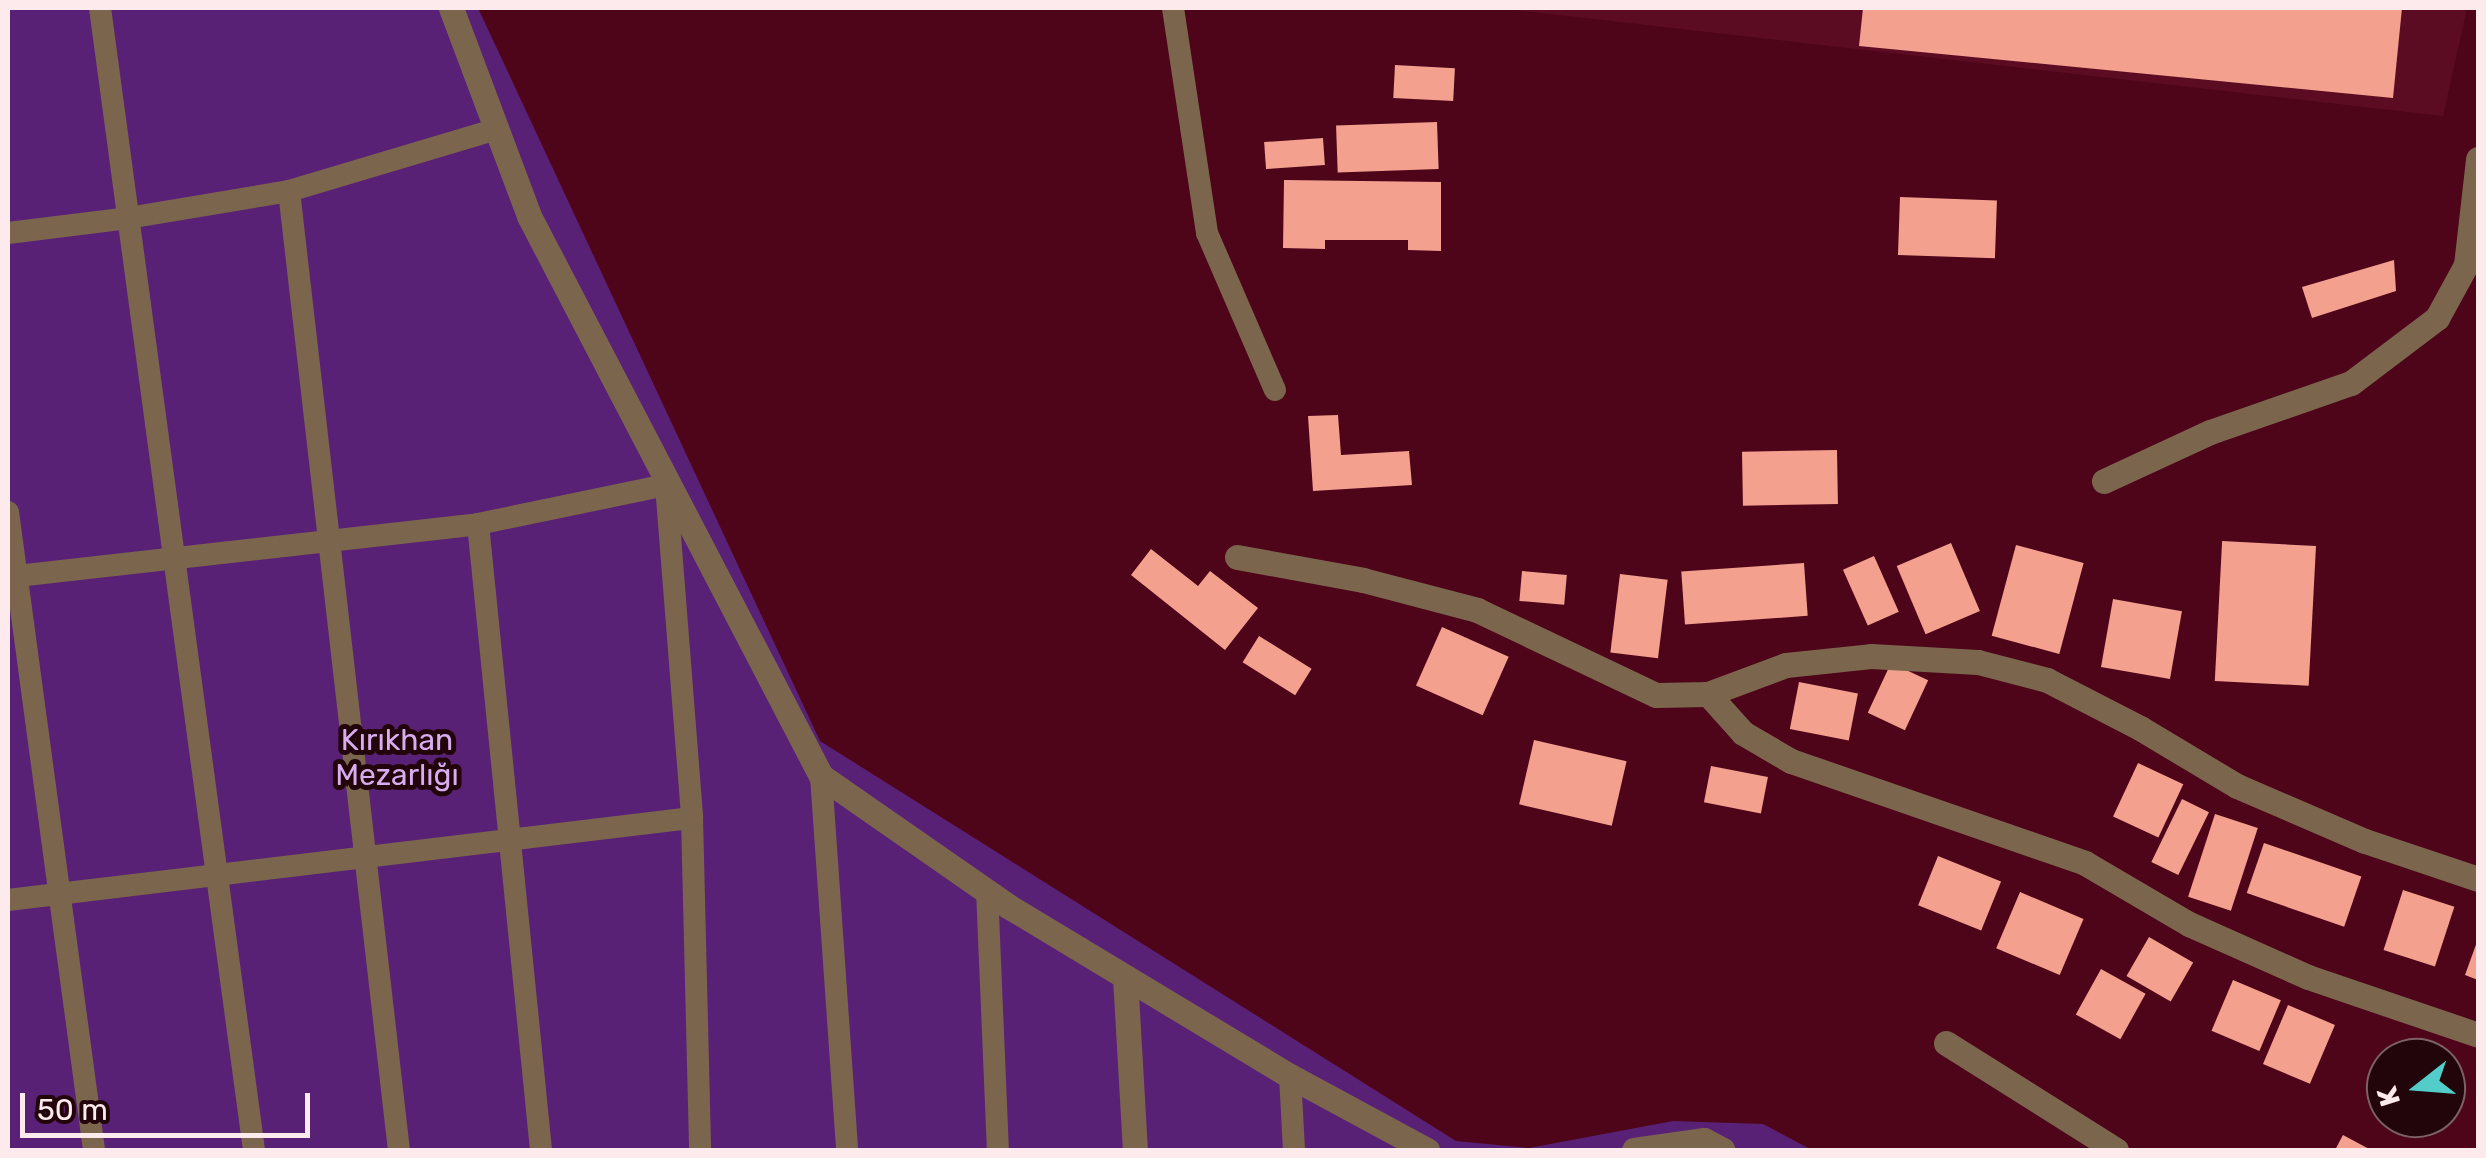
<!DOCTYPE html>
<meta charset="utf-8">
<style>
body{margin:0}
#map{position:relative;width:2486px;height:1158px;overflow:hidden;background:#4e051a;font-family:Rubik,sans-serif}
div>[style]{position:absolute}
.built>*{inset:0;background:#5c0c22}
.green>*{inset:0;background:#592175}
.building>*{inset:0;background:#f3a08f;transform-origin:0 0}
.lane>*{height:22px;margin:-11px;padding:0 11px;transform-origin:11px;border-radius:11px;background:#7b664d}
.street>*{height:25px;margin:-12.5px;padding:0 12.5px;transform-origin:12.5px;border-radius:12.5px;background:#7b664d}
span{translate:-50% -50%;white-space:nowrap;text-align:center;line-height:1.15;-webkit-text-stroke:10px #22050a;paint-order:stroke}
.park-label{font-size:30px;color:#d7adf0}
.frame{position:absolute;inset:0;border:10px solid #fdeaec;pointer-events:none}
.north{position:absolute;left:2366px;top:1038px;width:100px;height:100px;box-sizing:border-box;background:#22050a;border:2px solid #7a6164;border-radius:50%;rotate:253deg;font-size:28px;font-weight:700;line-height:40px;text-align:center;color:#fdeaec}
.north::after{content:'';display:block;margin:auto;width:35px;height:45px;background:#53cdc9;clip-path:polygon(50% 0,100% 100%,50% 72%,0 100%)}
.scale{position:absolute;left:20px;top:1093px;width:290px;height:45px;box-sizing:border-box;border:5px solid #fdeaec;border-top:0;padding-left:12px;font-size:30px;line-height:35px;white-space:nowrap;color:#fdeaec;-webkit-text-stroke:8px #22050a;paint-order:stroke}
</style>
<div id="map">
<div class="built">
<div style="clip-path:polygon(1498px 8px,2467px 8px,2443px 116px)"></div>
</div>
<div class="green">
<div style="clip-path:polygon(8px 8px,478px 8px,820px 741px,1456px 1141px,1529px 1148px,1673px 1121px,1763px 1124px,1812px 1150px,8px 1150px)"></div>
</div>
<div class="building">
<div style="clip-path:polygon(1863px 8px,2402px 8px,2393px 98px,1859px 46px)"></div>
<div style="left:1395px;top:65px;width:60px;height:33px;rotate:3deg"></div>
<div style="left:1437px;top:122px;width:47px;height:101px;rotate:88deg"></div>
<div style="left:1323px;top:138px;width:27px;height:59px;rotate:86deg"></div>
<div style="clip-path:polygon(1284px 180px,1441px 182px,1441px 251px,1408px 250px,1408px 240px,1325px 240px,1325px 249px,1283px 248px)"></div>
<div style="left:1900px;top:197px;width:97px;height:58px;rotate:2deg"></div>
<div style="clip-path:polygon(2394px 260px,2396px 291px,2312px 318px,2302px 287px)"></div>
<div style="clip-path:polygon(1338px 415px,1341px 455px,1409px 451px,1412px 485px,1313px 491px,1308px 416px)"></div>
<div style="left:1837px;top:450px;width:54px;height:95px;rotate:89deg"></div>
<div style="left:1951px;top:543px;width:74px;height:59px;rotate:67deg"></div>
<div style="left:2016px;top:545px;width:70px;height:94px;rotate:15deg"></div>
<div style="left:2316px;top:546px;width:140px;height:94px;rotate:93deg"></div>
<div style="clip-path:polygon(1151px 549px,1198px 586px,1210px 571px,1258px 608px,1225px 650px,1131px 575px)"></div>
<div style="left:1874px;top:556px;width:61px;height:34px;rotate:66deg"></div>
<div style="left:1804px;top:563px;width:53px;height:123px;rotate:86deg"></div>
<div style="left:1522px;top:571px;width:45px;height:30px;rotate:5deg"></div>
<div style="left:1620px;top:574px;width:48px;height:79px;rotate:7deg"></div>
<div style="left:2113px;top:599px;width:70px;height:69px;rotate:10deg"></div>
<div style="left:1442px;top:627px;width:73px;height:64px;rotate:24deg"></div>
<div style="left:1259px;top:636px;width:62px;height:31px;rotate:32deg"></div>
<div style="left:1891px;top:663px;width:41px;height:55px;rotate:25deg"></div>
<div style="left:1799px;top:682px;width:60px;height:48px;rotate:11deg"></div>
<div style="left:1534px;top:740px;width:95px;height:66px;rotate:13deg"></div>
<div style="left:2138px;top:763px;width:50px;height:59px;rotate:25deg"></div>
<div style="left:1711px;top:766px;width:58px;height:37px;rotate:11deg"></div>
<div style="left:2182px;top:799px;width:30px;height:70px;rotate:26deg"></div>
<div style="left:2215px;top:814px;width:45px;height:87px;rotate:18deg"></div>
<div style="left:2264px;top:843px;width:103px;height:53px;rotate:19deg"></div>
<div style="left:1938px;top:856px;width:68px;height:53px;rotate:22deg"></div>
<div style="left:2403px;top:890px;width:54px;height:63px;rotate:18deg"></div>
<div style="left:2020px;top:892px;width:69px;height:61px;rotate:23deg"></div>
<div style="left:2149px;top:937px;width:51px;height:45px;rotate:30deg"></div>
<div style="clip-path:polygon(2478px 939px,2478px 980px,2465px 975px)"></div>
<div style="left:2101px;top:969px;width:51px;height:52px;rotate:29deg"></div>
<div style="left:2233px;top:980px;width:52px;height:55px;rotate:23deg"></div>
<div style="left:2288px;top:1005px;width:51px;height:64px;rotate:23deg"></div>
<div style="clip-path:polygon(2343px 1135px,2371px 1150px,2335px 1150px)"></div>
</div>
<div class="lane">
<div style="left:100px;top:8px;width:1152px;rotate:82.32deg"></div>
<div style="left:1173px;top:8px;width:228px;rotate:81.4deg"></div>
<div style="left:1207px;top:233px;width:171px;rotate:66.6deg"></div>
<div style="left:289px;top:191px;width:965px;rotate:83.46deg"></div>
<div style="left:8px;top:233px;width:121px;rotate:-7.1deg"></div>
<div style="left:128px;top:218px;width:163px;rotate:-9.5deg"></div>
<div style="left:289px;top:191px;width:217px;rotate:-16.6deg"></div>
<div style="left:8px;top:512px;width:644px;rotate:82.32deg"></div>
<div style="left:478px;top:524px;width:629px;rotate:84.25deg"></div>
<div style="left:8px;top:577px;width:473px;rotate:-6.4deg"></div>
<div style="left:478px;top:524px;width:192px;rotate:-11.7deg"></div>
<div style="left:666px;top:485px;width:334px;rotate:85.5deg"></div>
<div style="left:692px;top:818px;width:332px;rotate:88.6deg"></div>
<div style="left:821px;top:776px;width:375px;rotate:86deg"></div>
<div style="left:987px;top:890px;width:260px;rotate:87.6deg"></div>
<div style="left:8px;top:900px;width:689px;rotate:-6.84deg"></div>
<div style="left:1290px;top:1076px;width:74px;rotate:86.9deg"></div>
</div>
<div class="street">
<div style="left:451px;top:8px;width:222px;rotate:69.4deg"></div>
<div style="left:529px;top:216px;width:632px;rotate:62.46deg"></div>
<div style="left:821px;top:776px;width:228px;rotate:34.8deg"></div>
<div style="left:1008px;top:906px;width:329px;rotate:31.1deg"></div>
<div style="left:1290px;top:1076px;width:156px;rotate:28.4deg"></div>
<div style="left:2104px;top:481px;width:117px;rotate:-24.8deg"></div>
<div style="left:2210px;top:432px;width:149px;rotate:-19.2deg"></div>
<div style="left:2351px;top:383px;width:108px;rotate:-37.1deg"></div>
<div style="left:2437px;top:318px;width:60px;rotate:-61.3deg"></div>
<div style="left:2466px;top:265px;width:107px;rotate:-83.5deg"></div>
<div style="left:1237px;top:557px;width:128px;rotate:10.3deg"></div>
<div style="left:1363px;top:580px;width:118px;rotate:14.7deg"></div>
<div style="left:1477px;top:610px;width:198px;rotate:25.4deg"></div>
<div style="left:1656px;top:695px;width:52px;rotate:-1.1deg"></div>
<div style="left:1708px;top:694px;width:83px;rotate:-20.4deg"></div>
<div style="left:1786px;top:665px;width:85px;rotate:-6deg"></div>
<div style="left:1871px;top:656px;width:107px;rotate:3.2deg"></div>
<div style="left:1978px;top:662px;width:71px;rotate:14.6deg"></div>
<div style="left:2047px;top:680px;width:105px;rotate:27.3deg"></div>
<div style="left:2140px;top:728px;width:113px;rotate:30.9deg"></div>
<div style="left:2237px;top:786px;width:139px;rotate:23.3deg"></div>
<div style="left:2365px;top:841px;width:119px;rotate:18.6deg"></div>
<div style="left:1708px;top:694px;width:52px;rotate:48.1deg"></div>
<div style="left:1743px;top:733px;width:56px;rotate:30.3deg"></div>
<div style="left:1791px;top:761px;width:311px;rotate:19.1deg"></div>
<div style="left:2085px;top:863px;width:121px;rotate:30.4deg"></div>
<div style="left:2189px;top:924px;width:130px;rotate:24deg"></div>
<div style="left:2308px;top:977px;width:180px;rotate:18.8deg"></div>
<div style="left:1125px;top:977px;width:173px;rotate:86.7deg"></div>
<div style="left:1946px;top:1043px;width:201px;rotate:32.2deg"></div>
<div style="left:1634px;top:1150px;width:71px;rotate:-8.1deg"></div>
<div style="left:1704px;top:1140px;width:21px;rotate:28deg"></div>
</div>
<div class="park-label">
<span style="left:397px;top:757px">Kırıkhan<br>Mezarlığı</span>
</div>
<div class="frame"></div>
<div class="north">K</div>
<div class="scale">50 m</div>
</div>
